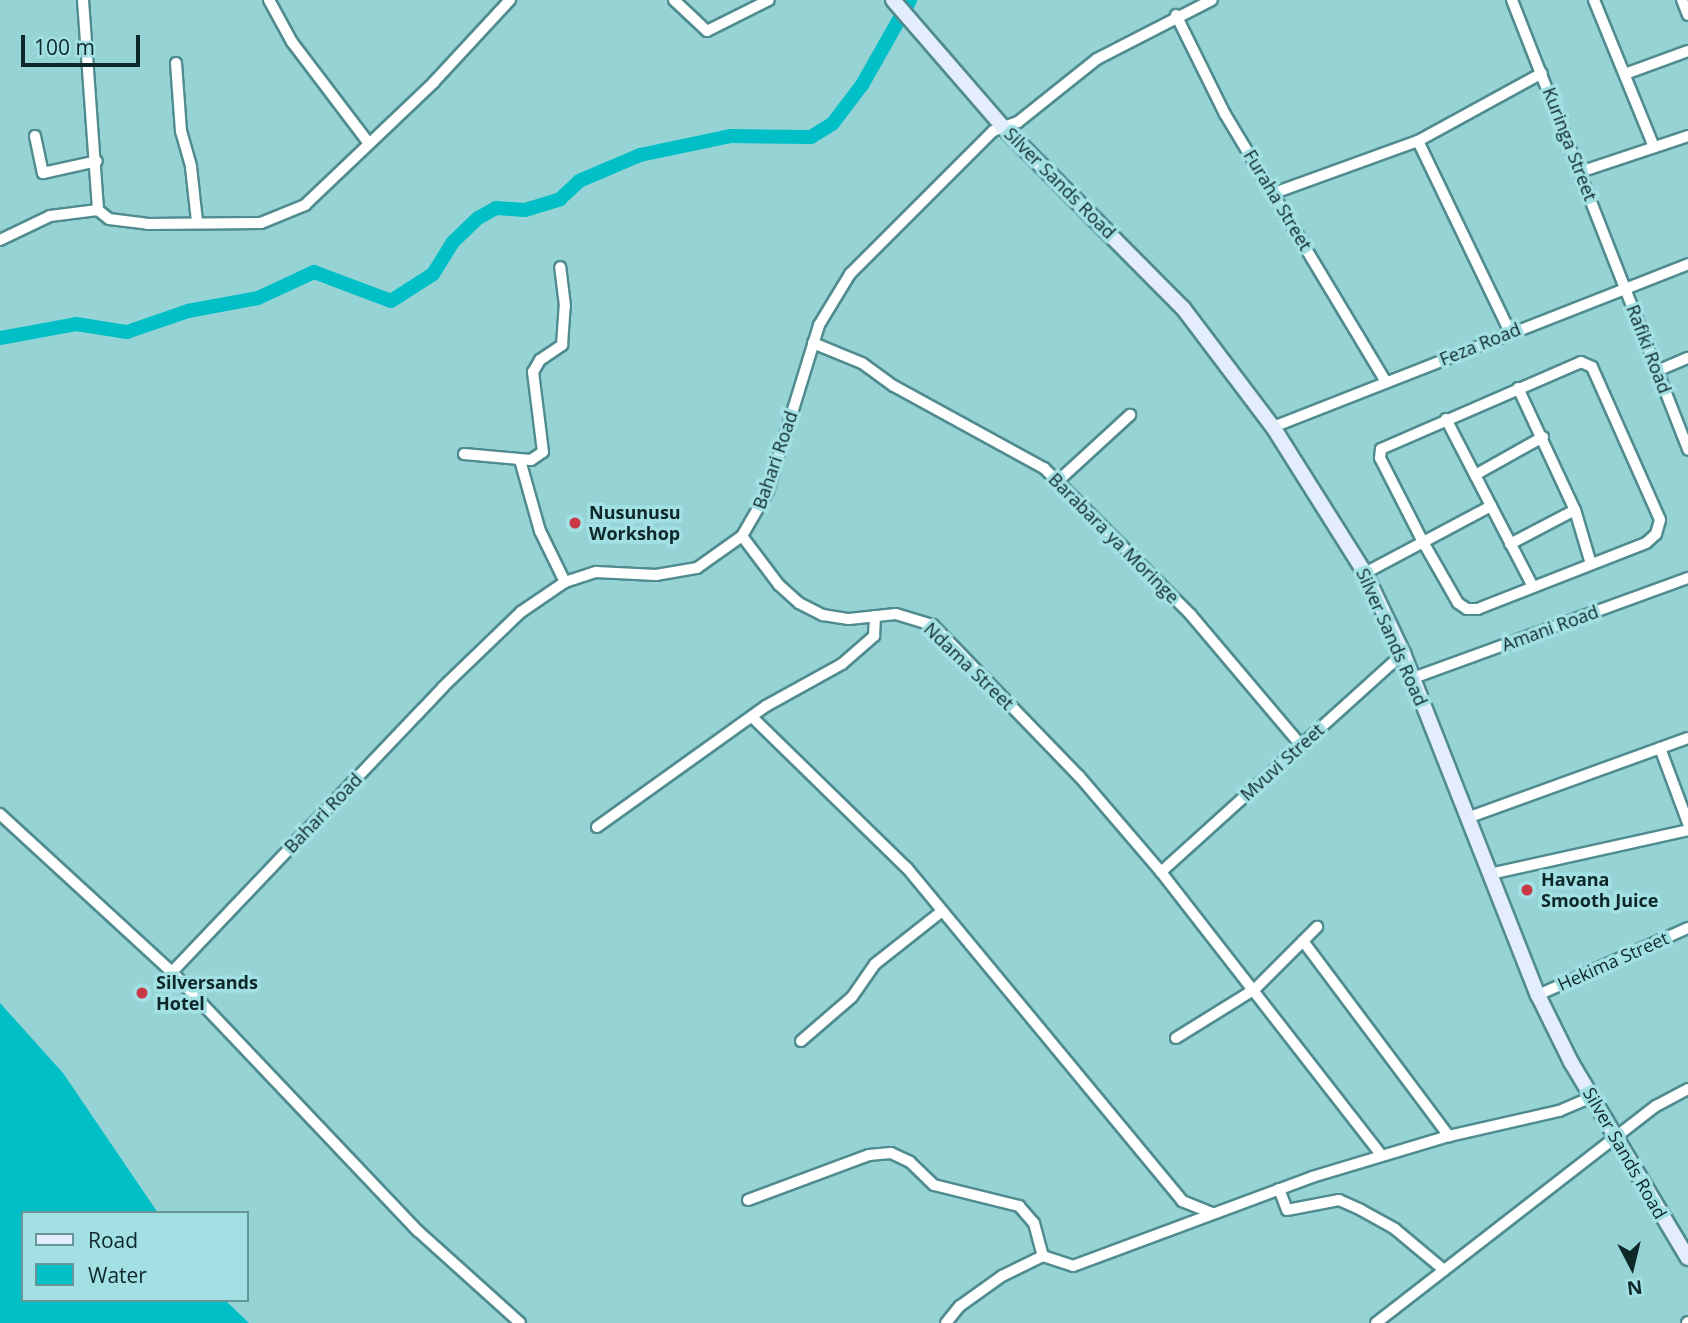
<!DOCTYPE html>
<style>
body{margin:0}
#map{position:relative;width:1688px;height:1323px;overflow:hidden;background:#95d3d5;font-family:"Open Sans",sans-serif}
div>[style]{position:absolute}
.water>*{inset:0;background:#00bfc6}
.river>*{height:14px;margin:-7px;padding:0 7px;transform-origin:7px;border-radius:7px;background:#00bfc6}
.roads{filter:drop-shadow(2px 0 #508c8f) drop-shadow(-2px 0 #508c8f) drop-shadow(0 2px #508c8f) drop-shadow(0 -2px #508c8f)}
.street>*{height:10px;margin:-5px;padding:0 5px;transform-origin:5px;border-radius:5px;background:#fff}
.secondary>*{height:14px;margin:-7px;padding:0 7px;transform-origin:7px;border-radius:7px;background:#e3edfc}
.dots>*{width:19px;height:19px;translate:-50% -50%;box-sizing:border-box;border:4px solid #a2e0e3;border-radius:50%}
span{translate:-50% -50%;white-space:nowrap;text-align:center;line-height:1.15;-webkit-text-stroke:7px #a2e0e3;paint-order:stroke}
.street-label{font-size:18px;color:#0e2729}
.poi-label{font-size:18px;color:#0e2729;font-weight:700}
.left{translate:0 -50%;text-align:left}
.legend{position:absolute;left:21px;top:1211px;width:228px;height:91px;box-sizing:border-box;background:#a2e0e3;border:2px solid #679699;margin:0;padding:9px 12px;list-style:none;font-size:21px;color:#0e2729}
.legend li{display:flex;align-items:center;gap:14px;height:35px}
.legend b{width:35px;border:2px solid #679699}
.north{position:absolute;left:1597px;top:1232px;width:70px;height:70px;-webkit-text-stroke:5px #a2e0e3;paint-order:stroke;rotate:173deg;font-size:19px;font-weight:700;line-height:28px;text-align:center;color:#0e2729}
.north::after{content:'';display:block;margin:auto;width:24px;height:32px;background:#0e2729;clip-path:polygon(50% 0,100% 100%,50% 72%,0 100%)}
.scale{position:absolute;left:21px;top:35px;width:119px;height:32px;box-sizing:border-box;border:4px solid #0e2729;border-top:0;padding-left:9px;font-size:21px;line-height:24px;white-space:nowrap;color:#0e2729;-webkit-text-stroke:5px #a2e0e3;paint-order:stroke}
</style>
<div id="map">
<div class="water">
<div style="clip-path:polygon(0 1003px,63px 1073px,158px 1213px,23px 1213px,23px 1300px,225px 1300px,249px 1323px,0 1323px)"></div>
</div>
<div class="river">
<div style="left:0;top:338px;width:77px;rotate:-10.4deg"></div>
<div style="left:76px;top:324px;width:52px;rotate:8.9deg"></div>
<div style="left:127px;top:332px;width:65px;rotate:-19deg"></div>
<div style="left:188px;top:311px;width:71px;rotate:-10.5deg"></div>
<div style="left:258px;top:298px;width:62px;rotate:-24.9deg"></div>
<div style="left:314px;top:272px;width:82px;rotate:20.6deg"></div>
<div style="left:391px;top:301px;width:50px;rotate:-32.7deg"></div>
<div style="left:433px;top:274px;width:38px;rotate:-58deg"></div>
<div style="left:453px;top:242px;width:35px;rotate:-44deg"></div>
<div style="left:478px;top:218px;width:21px;rotate:-29deg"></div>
<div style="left:496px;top:208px;width:29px;rotate:4deg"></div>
<div style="left:525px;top:210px;width:37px;rotate:-17deg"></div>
<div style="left:560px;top:199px;width:26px;rotate:-43deg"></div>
<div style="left:579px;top:181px;width:66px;rotate:-23.1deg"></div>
<div style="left:640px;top:155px;width:92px;rotate:-11.9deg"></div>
<div style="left:730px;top:136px;width:81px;rotate:0.7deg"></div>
<div style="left:811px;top:137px;width:26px;rotate:-32deg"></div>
<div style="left:833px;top:123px;width:48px;rotate:-52.7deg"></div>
<div style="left:862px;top:85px;width:98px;rotate:-60.5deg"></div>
</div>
<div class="roads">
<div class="street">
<div style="left:83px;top:0;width:211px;rotate:85.9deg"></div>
<div style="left:98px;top:210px;width:14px;rotate:39deg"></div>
<div style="left:109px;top:219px;width:38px;rotate:7deg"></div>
<div style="left:147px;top:224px;width:114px;rotate:-0.5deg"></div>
<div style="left:261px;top:223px;width:48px;rotate:-22.2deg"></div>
<div style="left:305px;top:205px;width:178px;rotate:-43.6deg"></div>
<div style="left:434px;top:82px;width:112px;rotate:-47.2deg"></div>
<div style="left:269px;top:0;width:48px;rotate:61.3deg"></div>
<div style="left:292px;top:42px;width:126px;rotate:52.8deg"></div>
<div style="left:674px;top:0;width:45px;rotate:43.2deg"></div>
<div style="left:707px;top:31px;width:69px;rotate:-26.6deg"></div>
<div style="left:1512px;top:0;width:483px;rotate:68.6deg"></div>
<div style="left:1594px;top:0;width:159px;rotate:67.8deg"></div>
<div style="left:1682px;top:0;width:16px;rotate:68deg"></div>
<div style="left:1176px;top:15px;width:110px;rotate:63.7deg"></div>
<div style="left:1225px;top:114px;width:313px;rotate:59deg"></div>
<div style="left:176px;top:63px;width:68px;rotate:85.8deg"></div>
<div style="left:181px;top:131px;width:37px;rotate:74deg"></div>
<div style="left:191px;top:167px;width:54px;rotate:83.7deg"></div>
<div style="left:1625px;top:74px;width:67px;rotate:-20.1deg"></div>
<div style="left:35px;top:136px;width:38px;rotate:78deg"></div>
<div style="left:43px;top:173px;width:55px;rotate:-12.5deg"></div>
<div style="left:1418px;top:141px;width:212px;rotate:64.3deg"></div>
<div style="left:1580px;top:172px;width:114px;rotate:-18.4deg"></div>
<div style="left:1274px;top:193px;width:153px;rotate:-19.9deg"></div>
<div style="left:1418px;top:141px;width:141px;rotate:-28.7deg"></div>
<div style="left:0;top:240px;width:55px;rotate:-25.6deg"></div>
<div style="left:50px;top:216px;width:48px;rotate:-7.1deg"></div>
<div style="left:813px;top:343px;width:53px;rotate:22.2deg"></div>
<div style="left:862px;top:363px;width:39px;rotate:36deg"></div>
<div style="left:894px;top:386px;width:171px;rotate:28.7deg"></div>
<div style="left:1044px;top:468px;width:208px;rotate:45deg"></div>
<div style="left:1191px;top:615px;width:170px;rotate:49.8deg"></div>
<div style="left:1581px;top:362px;width:12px;rotate:24deg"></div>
<div style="left:1592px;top:367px;width:167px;rotate:66deg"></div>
<div style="left:1660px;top:520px;width:15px;rotate:106deg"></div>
<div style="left:1656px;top:534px;width:13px;rotate:138deg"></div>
<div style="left:1646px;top:543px;width:180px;rotate:158.6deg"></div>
<div style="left:1478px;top:609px;width:11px;rotate:180deg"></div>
<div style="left:1467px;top:609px;width:11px;rotate:-146deg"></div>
<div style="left:1458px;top:603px;width:70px;rotate:-119.8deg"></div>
<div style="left:1423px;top:542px;width:94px;rotate:-117.1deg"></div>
<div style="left:1380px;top:458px;width:9px;rotate:-84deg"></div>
<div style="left:1381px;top:449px;width:218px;rotate:-23.5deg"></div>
<div style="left:1657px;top:371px;width:34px;rotate:-23deg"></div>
<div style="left:1518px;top:388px;width:135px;rotate:65deg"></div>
<div style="left:1575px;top:510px;width:56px;rotate:73.5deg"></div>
<div style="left:1446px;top:419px;width:189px;rotate:62.6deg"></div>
<div style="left:1273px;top:427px;width:446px;rotate:-21.4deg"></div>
<div style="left:464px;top:454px;width:67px;rotate:5.1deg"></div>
<div style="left:531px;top:460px;width:14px;rotate:-34deg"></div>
<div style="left:543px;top:452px;width:81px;rotate:-97.1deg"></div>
<div style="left:533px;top:372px;width:14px;rotate:-60deg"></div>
<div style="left:540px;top:360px;width:27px;rotate:-34deg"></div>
<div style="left:562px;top:345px;width:39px;rotate:-86deg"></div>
<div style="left:565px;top:306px;width:39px;rotate:-97deg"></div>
<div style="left:520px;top:460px;width:74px;rotate:74.3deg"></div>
<div style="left:540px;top:531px;width:57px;rotate:63.9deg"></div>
<div style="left:1475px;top:475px;width:78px;rotate:-29.2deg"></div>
<div style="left:1058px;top:481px;width:98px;rotate:-42.5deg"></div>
<div style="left:742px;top:536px;width:61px;rotate:52.9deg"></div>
<div style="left:779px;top:585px;width:27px;rotate:42deg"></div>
<div style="left:799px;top:603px;width:27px;rotate:27deg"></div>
<div style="left:823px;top:615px;width:26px;rotate:9deg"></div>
<div style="left:849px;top:619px;width:47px;rotate:-6.1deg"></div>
<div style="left:896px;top:614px;width:39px;rotate:17deg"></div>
<div style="left:933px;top:625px;width:210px;rotate:46deg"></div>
<div style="left:1079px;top:776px;width:126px;rotate:49.5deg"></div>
<div style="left:1161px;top:872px;width:358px;rotate:52.1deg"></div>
<div style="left:1510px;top:544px;width:73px;rotate:-27.6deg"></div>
<div style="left:1365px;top:573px;width:143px;rotate:-28deg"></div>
<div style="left:1413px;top:678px;width:293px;rotate:-20deg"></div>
<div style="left:752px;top:717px;width:216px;rotate:44.3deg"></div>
<div style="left:907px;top:868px;width:432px;rotate:50.4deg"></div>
<div style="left:1182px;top:1201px;width:32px;rotate:22deg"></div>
<div style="left:1660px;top:748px;width:80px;rotate:69.5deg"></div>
<div style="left:0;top:814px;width:234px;rotate:42.6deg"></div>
<div style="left:172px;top:972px;width:357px;rotate:46.5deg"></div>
<div style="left:418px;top:1231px;width:137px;rotate:42deg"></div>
<div style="left:1467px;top:818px;width:235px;rotate:-19.9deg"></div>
<div style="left:597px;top:827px;width:208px;rotate:-35.6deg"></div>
<div style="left:766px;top:706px;width:87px;rotate:-28.9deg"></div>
<div style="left:842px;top:664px;width:43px;rotate:-41.2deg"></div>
<div style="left:874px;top:636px;width:20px;rotate:-87deg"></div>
<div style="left:1161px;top:872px;width:326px;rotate:-42.1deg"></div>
<div style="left:1490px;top:874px;width:203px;rotate:-12.5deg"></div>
<div style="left:1303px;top:941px;width:244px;rotate:53.2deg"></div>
<div style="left:172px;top:972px;width:393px;rotate:-46.4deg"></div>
<div style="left:443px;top:687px;width:108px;rotate:-43.9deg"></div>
<div style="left:521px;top:612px;width:53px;rotate:-34.3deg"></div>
<div style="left:565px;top:582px;width:33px;rotate:-18deg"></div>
<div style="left:596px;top:572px;width:60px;rotate:2.9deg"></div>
<div style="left:656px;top:575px;width:42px;rotate:-9.7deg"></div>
<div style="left:697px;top:568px;width:55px;rotate:-35.4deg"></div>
<div style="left:742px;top:536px;width:52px;rotate:-60deg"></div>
<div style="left:768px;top:491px;width:174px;rotate:-72.9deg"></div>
<div style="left:819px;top:325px;width:60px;rotate:-58.7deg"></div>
<div style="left:850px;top:274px;width:202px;rotate:-45deg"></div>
<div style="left:993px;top:131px;width:27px;rotate:-20deg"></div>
<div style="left:1018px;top:122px;width:101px;rotate:-38.6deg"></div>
<div style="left:1097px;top:59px;width:129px;rotate:-27.2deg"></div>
<div style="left:1538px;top:995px;width:164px;rotate:-24.1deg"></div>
<div style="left:1176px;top:1038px;width:93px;rotate:-31.8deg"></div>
<div style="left:1255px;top:989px;width:88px;rotate:-45deg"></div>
<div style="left:801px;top:1041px;width:67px;rotate:-40.8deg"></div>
<div style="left:852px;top:997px;width:40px;rotate:-55.1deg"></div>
<div style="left:875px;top:964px;width:85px;rotate:-38.3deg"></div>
<div style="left:1279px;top:1189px;width:22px;rotate:69deg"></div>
<div style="left:1287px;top:1210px;width:53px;rotate:-10.9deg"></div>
<div style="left:1339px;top:1200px;width:24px;rotate:24deg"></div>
<div style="left:1361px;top:1210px;width:39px;rotate:29deg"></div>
<div style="left:1395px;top:1229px;width:64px;rotate:39.9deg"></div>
<div style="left:748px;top:1200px;width:129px;rotate:-20.4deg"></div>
<div style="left:869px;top:1155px;width:22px;rotate:-5deg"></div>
<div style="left:891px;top:1153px;width:21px;rotate:25deg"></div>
<div style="left:910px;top:1162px;width:33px;rotate:44deg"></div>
<div style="left:934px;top:1185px;width:88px;rotate:13.9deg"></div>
<div style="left:1019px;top:1206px;width:23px;rotate:49deg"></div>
<div style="left:1034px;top:1223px;width:34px;rotate:75deg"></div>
<div style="left:1043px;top:1256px;width:32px;rotate:18deg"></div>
<div style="left:1073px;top:1266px;width:255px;rotate:-20.4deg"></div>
<div style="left:1312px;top:1177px;width:143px;rotate:-16.7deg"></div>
<div style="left:1449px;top:1136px;width:113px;rotate:-12.8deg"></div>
<div style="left:1559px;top:1111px;width:36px;rotate:-23deg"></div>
<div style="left:946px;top:1323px;width:22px;rotate:-51deg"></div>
<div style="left:960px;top:1306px;width:52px;rotate:-35.5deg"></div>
<div style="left:1002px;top:1276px;width:46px;rotate:-26deg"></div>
<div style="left:1376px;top:1323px;width:354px;rotate:-37.8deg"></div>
<div style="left:1656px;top:1106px;width:36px;rotate:-28deg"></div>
<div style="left:1687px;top:1323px;width:1px;rotate:-45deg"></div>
</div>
<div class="secondary">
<div style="left:893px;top:0;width:169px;rotate:49.1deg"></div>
<div style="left:1004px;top:128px;width:254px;rotate:45.2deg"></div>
<div style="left:1183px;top:308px;width:149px;rotate:52.9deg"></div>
<div style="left:1273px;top:427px;width:173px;rotate:57.8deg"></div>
<div style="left:1365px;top:573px;width:89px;rotate:64.6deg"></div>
<div style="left:1403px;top:653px;width:368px;rotate:68.5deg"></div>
<div style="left:1538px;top:995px;width:75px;rotate:63.8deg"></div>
<div style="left:1571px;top:1062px;width:228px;rotate:59.2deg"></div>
</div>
</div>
<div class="dots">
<div style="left:575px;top:523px;background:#c83847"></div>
<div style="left:1527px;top:890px;background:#c83847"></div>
<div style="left:142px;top:993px;background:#c83847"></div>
</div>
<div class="street-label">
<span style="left:1570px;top:144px;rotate:69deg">Kuringa Street</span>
<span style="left:1060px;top:183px;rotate:45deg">Silver Sands Road</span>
<span style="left:1278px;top:200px;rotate:59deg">Furaha Street</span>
<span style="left:1480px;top:344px;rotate:-22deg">Feza Road</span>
<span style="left:1649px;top:349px;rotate:69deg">Rafiki Road</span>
<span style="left:775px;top:460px;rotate:-71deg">Bahari Road</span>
<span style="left:1114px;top:538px;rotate:45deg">Barabara ya Moringe</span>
<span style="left:1550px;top:628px;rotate:-20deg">Amani Road</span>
<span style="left:1392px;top:637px;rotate:66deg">Silver Sands Road</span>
<span style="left:969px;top:666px;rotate:44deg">Ndama Street</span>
<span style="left:1282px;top:762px;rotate:-42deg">Mvuvi Street</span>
<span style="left:323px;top:813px;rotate:-46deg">Bahari Road</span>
<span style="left:1613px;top:961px;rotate:-24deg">Hekima Street</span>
<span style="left:1625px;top:1153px;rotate:60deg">Silver Sands Road</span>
</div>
<div class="poi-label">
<span class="left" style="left:589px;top:523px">Nusunusu<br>Workshop</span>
<span class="left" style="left:1541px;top:890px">Havana<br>Smooth Juice</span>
<span class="left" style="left:156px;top:993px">Silversands<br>Hotel</span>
</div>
<ul class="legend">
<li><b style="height:9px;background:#e3edfc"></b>Road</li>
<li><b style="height:19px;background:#00bfc6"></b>Water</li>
</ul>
<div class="north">N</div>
<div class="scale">100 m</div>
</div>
